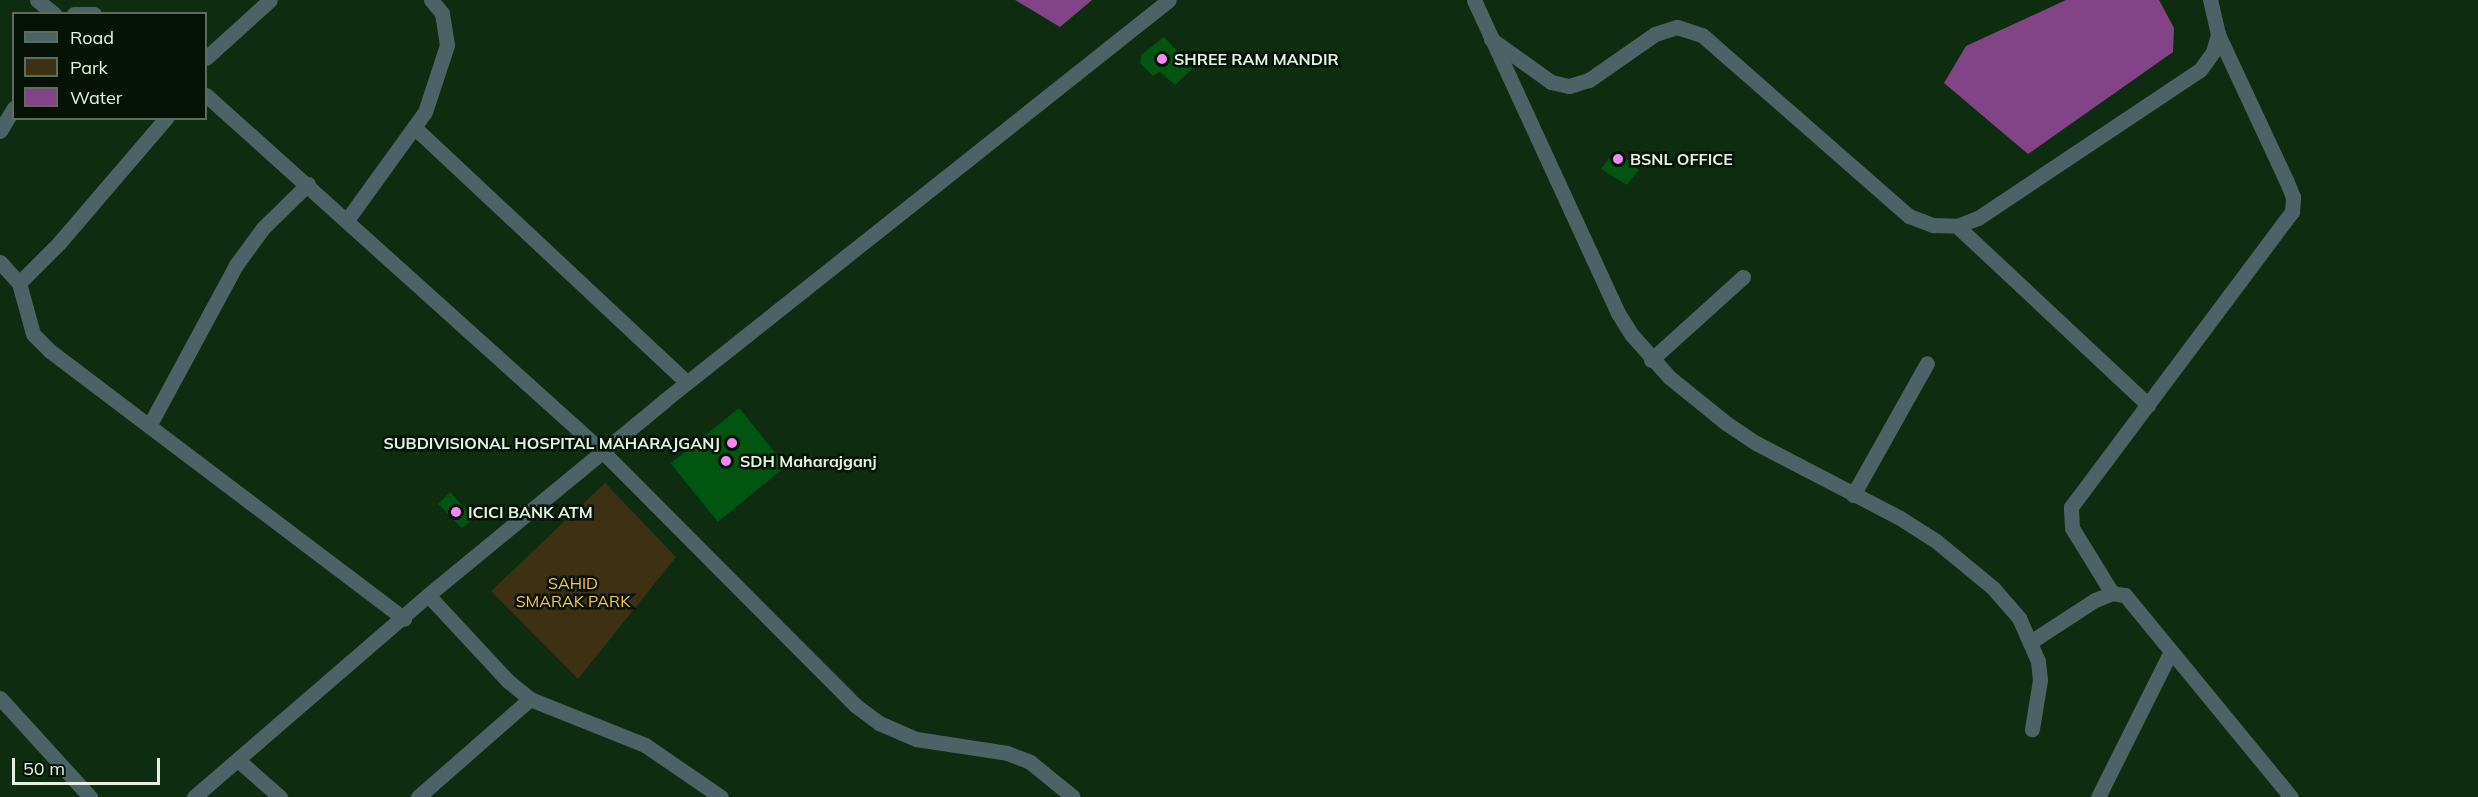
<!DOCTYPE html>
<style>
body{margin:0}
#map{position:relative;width:2478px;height:797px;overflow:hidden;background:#0e2d10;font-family:Mulish,sans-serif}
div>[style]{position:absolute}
.green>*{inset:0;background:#3e3012}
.water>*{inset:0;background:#824486}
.building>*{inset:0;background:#051;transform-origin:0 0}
.minor>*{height:15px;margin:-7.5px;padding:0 7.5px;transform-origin:7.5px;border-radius:7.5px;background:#4b6366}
.tertiary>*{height:15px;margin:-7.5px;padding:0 7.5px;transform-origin:7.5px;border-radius:7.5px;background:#4b6366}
.dots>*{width:16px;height:16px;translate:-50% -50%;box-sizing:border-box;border:3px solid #061206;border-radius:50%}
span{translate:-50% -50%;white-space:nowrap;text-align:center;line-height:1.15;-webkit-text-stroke:5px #061206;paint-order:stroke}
.poi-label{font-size:16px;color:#e2f4e1;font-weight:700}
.left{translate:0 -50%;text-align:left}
.right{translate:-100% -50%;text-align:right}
.park-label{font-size:16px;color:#fdc644}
.legend{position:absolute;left:12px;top:12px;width:195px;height:108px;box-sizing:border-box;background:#061206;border:2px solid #5e6c5e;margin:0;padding:8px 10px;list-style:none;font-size:18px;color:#e2f4e1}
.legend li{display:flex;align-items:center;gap:12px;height:30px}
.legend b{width:30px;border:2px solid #5e6c5e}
.scale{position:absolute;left:12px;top:758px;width:148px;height:27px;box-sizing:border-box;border:3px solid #e2f4e1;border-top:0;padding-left:8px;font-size:18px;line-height:21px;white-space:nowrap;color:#e2f4e1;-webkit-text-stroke:4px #061206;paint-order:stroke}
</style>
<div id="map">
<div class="green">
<div style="clip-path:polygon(605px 483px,676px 557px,578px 679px,491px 591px)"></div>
</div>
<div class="water">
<div style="clip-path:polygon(1015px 0,1092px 0,1060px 27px)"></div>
<div style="clip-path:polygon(2066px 0,2159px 0,2174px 28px,2173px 52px,2028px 154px,1944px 83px,1966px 46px)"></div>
</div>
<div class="building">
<div style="clip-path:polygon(1164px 37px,1193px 68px,1175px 85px,1160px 72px,1153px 76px,1140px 63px,1141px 55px)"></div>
<div style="clip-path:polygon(1616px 150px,1639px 170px,1627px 185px,1601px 169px)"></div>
<div style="left:739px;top:408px;width:75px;height:88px;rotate:51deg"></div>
<div style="clip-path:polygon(450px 492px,474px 519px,462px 528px,438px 504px)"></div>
</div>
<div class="minor">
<div style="left:37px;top:0;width:22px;rotate:39deg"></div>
<div style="left:1474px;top:0;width:345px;rotate:65.3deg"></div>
<div style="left:1618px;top:313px;width:26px;rotate:58deg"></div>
<div style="left:1632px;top:335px;width:56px;rotate:48.6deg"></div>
<div style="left:1669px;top:377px;width:73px;rotate:38.9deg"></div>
<div style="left:1726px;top:423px;width:36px;rotate:34deg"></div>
<div style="left:1756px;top:443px;width:162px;rotate:27.5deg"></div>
<div style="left:1900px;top:518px;width:43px;rotate:32.6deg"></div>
<div style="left:1936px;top:541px;width:74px;rotate:39.5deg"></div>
<div style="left:1993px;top:588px;width:40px;rotate:49deg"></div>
<div style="left:2019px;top:618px;width:47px;rotate:66.2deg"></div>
<div style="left:2038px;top:661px;width:19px;rotate:84deg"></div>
<div style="left:2040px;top:680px;width:50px;rotate:99.3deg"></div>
<div style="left:74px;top:14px;width:20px"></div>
<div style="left:1491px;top:39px;width:74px;rotate:35.6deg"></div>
<div style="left:1551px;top:82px;width:18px;rotate:13deg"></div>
<div style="left:1569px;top:86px;width:21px;rotate:-17deg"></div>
<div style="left:1589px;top:80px;width:80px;rotate:-34.9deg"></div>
<div style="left:1655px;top:34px;width:23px;rotate:-18deg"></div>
<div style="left:1677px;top:27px;width:26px;rotate:18deg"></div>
<div style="left:1702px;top:35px;width:275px;rotate:41.2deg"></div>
<div style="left:1909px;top:216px;width:26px;rotate:21deg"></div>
<div style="left:1933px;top:225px;width:24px;rotate:2deg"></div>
<div style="left:1957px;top:226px;width:22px;rotate:-21deg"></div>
<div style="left:1978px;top:218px;width:267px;rotate:-33.7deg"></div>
<div style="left:2200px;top:70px;width:22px;rotate:-54deg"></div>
<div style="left:2213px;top:52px;width:19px;rotate:-74deg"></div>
<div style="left:2218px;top:34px;width:35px;rotate:-103deg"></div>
<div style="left:206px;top:58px;width:86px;rotate:-42.2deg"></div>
<div style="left:206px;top:95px;width:534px;rotate:41.96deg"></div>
<div style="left:415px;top:128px;width:371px;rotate:43.1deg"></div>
<div style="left:0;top:131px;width:27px;rotate:-59deg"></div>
<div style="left:347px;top:220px;width:133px;rotate:-54.2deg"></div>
<div style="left:425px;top:112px;width:71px;rotate:-71.8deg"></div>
<div style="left:447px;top:45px;width:32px;rotate:-99deg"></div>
<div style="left:442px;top:13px;width:17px;rotate:-130deg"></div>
<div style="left:1957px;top:226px;width:262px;rotate:43.1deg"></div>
<div style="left:0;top:262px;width:28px;rotate:48deg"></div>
<div style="left:19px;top:283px;width:53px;rotate:74.6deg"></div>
<div style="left:33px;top:334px;width:24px;rotate:45deg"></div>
<div style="left:50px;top:351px;width:444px;rotate:37.1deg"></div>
<div style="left:19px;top:283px;width:57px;rotate:-45deg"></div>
<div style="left:59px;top:243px;width:165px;rotate:-49.4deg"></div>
<div style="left:1651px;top:360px;width:124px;rotate:-42.1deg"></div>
<div style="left:149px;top:426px;width:183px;rotate:-61.6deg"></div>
<div style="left:236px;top:265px;width:46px;rotate:-53.9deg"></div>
<div style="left:263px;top:228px;width:63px;rotate:-44.4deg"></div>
<div style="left:1853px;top:495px;width:151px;rotate:-60.7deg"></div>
<div style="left:2112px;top:593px;width:76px;rotate:-121.6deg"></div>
<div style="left:2072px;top:528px;width:21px;rotate:-93deg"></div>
<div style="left:2071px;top:507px;width:369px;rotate:-53.2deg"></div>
<div style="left:2292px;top:212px;width:15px;rotate:-86deg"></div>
<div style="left:2293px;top:197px;width:18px;rotate:-112deg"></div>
<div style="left:2286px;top:180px;width:161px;rotate:-115deg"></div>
<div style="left:428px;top:595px;width:117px;rotate:47.1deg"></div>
<div style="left:508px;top:681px;width:28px;rotate:39deg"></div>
<div style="left:530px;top:699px;width:124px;rotate:21.8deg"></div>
<div style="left:645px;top:745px;width:92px;rotate:34.4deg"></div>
<div style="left:2032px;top:641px;width:75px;rotate:-33.1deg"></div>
<div style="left:2095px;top:600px;width:18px;rotate:-22deg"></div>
<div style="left:2112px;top:593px;width:13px;rotate:9deg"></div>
<div style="left:2125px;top:595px;width:261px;rotate:50.6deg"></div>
<div style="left:0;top:698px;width:134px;rotate:47.7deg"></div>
<div style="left:239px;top:761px;width:55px;rotate:41.3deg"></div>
<div style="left:418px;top:797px;width:149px;rotate:-41.2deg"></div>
<div style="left:2098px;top:797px;width:163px;rotate:-63.4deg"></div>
</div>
<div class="tertiary">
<div style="left:603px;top:452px;width:357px;rotate:45.1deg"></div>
<div style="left:855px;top:705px;width:30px;rotate:37deg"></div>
<div style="left:879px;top:723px;width:40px;rotate:23.4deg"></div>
<div style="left:916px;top:739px;width:92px;rotate:8.7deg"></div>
<div style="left:1007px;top:753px;width:25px;rotate:21deg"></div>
<div style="left:1030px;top:762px;width:55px;rotate:39.1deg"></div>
<div style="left:194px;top:797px;width:309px;rotate:-40.8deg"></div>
<div style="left:428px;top:595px;width:307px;rotate:-39.4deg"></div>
<div style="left:665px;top:400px;width:643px;rotate:-38.44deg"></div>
</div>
<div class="dots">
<div style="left:1162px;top:59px;background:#f08bf6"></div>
<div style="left:1618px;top:159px;background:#f08bf6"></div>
<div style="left:732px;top:443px;background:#f08bf6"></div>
<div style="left:726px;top:461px;background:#f08bf6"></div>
<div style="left:456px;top:512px;background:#f08bf6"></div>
</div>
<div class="poi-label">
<span class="left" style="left:1174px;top:59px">SHREE RAM MANDIR</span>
<span class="left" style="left:1630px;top:159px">BSNL OFFICE</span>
<span class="right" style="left:720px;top:443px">SUBDIVISIONAL HOSPITAL MAHARAJGANJ</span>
<span class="left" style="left:740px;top:461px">SDH Maharajganj</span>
<span class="left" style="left:468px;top:512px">ICICI BANK ATM</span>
</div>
<div class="park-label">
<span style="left:573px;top:592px">SAHID<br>SMARAK PARK</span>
</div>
<ul class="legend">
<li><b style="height:8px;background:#4b6366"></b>Road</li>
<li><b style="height:16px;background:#3e3012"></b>Park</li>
<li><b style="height:16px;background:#824486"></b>Water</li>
</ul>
<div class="scale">50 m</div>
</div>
